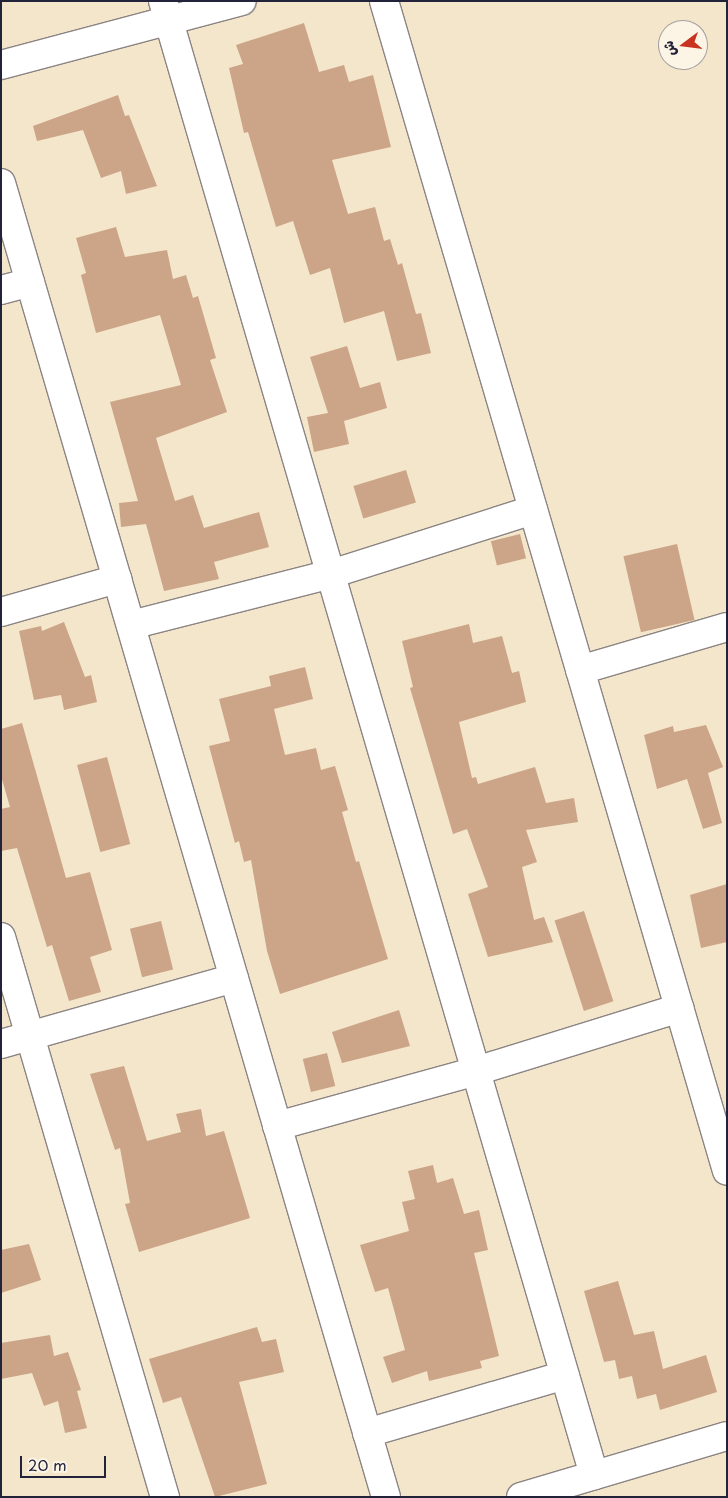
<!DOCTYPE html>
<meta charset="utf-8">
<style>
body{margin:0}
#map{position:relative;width:728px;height:1498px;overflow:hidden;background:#f4e6cb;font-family:"Playpen Sans","Playpen Sans Arabic",sans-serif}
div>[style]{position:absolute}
.building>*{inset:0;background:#cca487;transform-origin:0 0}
.roads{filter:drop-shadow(1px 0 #8b8483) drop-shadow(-1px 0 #8b8483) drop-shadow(0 1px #8b8483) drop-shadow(0 -1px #8b8483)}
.minor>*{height:28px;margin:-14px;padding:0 14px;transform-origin:14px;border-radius:14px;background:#fff}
span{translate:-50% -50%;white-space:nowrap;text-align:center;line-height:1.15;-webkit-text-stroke:5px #fcf5e5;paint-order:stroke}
.frame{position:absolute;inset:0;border:2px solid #22223b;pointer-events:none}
.north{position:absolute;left:658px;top:20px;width:50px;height:50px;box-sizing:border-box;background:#fcf5e5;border:1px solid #a5a1a1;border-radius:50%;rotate:255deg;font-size:14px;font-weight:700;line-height:20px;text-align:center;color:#22223b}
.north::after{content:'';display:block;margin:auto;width:18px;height:22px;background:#c8321e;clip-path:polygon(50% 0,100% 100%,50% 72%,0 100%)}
.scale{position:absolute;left:20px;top:1456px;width:86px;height:22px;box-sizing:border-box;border:2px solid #22223b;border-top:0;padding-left:6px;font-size:15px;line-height:18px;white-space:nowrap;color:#22223b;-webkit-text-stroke:4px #fcf5e5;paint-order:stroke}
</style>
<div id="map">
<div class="building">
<div style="clip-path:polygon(304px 23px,319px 72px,344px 65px,349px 82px,373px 75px,391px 147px,332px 160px,348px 214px,375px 207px,384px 241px,390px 239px,398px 265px,402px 263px,416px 314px,421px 313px,431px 353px,397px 361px,384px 311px,344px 323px,330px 268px,310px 275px,293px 221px,276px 227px,248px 132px,244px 133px,229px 68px,243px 64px,236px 45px)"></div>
<div style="clip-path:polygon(118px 95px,125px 116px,129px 115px,157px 186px,126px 194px,121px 171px,101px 178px,83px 130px,37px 141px,33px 126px)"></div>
<div style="clip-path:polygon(116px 227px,125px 257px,167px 250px,173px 279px,186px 275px,193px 298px,198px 296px,216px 358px,210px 360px,227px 412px,156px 438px,175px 501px,193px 495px,204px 528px,259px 512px,269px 547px,214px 562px,219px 579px,164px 591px,146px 524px,121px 527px,119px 503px,138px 501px,110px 402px,181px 385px,160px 315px,96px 333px,81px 275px,86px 273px,76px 238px)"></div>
<div style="clip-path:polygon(347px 346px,360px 388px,380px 382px,387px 408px,344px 421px,349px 444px,314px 452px,307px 417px,328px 413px,310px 357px)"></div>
<div style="left:406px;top:470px;width:34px;height:55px;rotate:73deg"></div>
<div style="left:520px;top:534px;width:25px;height:30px;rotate:76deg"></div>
<div style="left:677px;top:544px;width:78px;height:55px;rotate:77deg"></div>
<div style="clip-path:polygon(64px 622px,85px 677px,91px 675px,97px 702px,64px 710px,61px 695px,34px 700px,19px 631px,41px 626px,42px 631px)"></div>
<div style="clip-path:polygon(469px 624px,473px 643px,502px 636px,512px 673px,519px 671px,526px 702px,459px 722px,472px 778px,476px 777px,478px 784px,535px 767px,546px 803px,574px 798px,578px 822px,526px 830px,537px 862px,522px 867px,534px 920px,544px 917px,553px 942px,488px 957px,468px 894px,488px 887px,467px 829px,453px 834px,410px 688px,413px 687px,402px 641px)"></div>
<div style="clip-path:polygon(305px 667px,313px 699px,274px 709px,285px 755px,316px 748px,321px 770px,335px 766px,348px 810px,342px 812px,356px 862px,359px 861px,388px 959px,280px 994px,267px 951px,251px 860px,244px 862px,239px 841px,235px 843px,209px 746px,230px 741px,219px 699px,271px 686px,269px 676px)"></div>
<div style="clip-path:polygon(22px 723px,66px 878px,90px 872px,112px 950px,90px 957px,101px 992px,69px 1001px,52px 945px,47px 947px,17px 848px,1px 851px,1px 809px,10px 807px,1px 776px,1px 729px)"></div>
<div style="clip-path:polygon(706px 725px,723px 767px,708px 773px,722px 823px,703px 829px,687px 779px,657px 789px,644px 735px,673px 726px,674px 732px)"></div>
<div style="left:107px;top:757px;width:90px;height:31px;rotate:75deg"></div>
<div style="clip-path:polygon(727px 884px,727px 942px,701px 948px,690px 895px)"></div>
<div style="left:584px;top:911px;width:95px;height:31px;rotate:72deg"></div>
<div style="left:161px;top:921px;width:50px;height:32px;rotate:76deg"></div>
<div style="clip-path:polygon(399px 1010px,410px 1046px,342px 1063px,332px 1032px)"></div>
<div style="left:327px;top:1053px;width:34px;height:25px;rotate:76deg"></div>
<div style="clip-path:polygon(124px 1066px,147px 1141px,181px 1132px,176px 1114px,201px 1109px,206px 1136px,224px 1131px,250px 1218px,139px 1252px,125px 1204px,130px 1203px,120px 1148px,115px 1150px,90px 1074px)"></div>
<div style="clip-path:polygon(433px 1165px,437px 1183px,453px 1178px,464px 1214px,479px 1210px,488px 1250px,474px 1253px,499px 1356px,480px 1361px,482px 1368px,429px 1381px,427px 1371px,392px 1383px,383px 1357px,405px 1350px,388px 1288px,375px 1292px,360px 1245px,409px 1231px,402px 1202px,415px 1199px,408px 1171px)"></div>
<div style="clip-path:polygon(29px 1244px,41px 1280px,1px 1293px,1px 1250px)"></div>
<div style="clip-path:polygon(618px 1281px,634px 1335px,654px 1331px,663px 1369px,706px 1355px,717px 1392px,660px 1410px,656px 1394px,637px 1399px,632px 1376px,619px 1379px,615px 1360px,604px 1362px,584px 1291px)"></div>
<div style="clip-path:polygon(257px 1327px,262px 1342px,276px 1339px,284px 1372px,239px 1382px,267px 1484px,215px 1497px,181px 1397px,163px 1403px,149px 1359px)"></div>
<div style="clip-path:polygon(50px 1335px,54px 1356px,68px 1352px,81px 1390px,77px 1391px,87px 1428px,65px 1433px,58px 1401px,44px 1406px,32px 1373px,1px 1379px,1px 1343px)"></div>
</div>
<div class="roads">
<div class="minor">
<div style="left:163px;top:1px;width:1536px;rotate:73.7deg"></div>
<div style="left:384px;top:1px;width:1219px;rotate:73.66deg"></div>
<div style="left:1px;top:65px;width:249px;rotate:-14.9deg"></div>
<div style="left:1px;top:183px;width:1369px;rotate:73.67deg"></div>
<div style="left:1px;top:290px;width:30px;rotate:-15deg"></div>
<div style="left:1px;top:612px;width:121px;rotate:-15.9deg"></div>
<div style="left:131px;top:625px;width:206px;rotate:-14.3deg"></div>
<div style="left:331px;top:574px;width:212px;rotate:-17.6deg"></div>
<div style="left:580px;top:670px;width:153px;rotate:-16.3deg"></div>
<div style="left:1px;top:937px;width:584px;rotate:73.68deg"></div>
<div style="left:1px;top:1044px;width:242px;rotate:-15.8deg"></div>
<div style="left:277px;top:1126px;width:206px;rotate:-15.4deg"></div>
<div style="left:476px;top:1071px;width:213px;rotate:-17.2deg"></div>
<div style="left:367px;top:1433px;width:206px;rotate:-16.3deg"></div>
<div style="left:521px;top:1497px;width:215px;rotate:-16.5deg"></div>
</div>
</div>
<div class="frame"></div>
<div class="north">ش</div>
<div class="scale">20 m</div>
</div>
